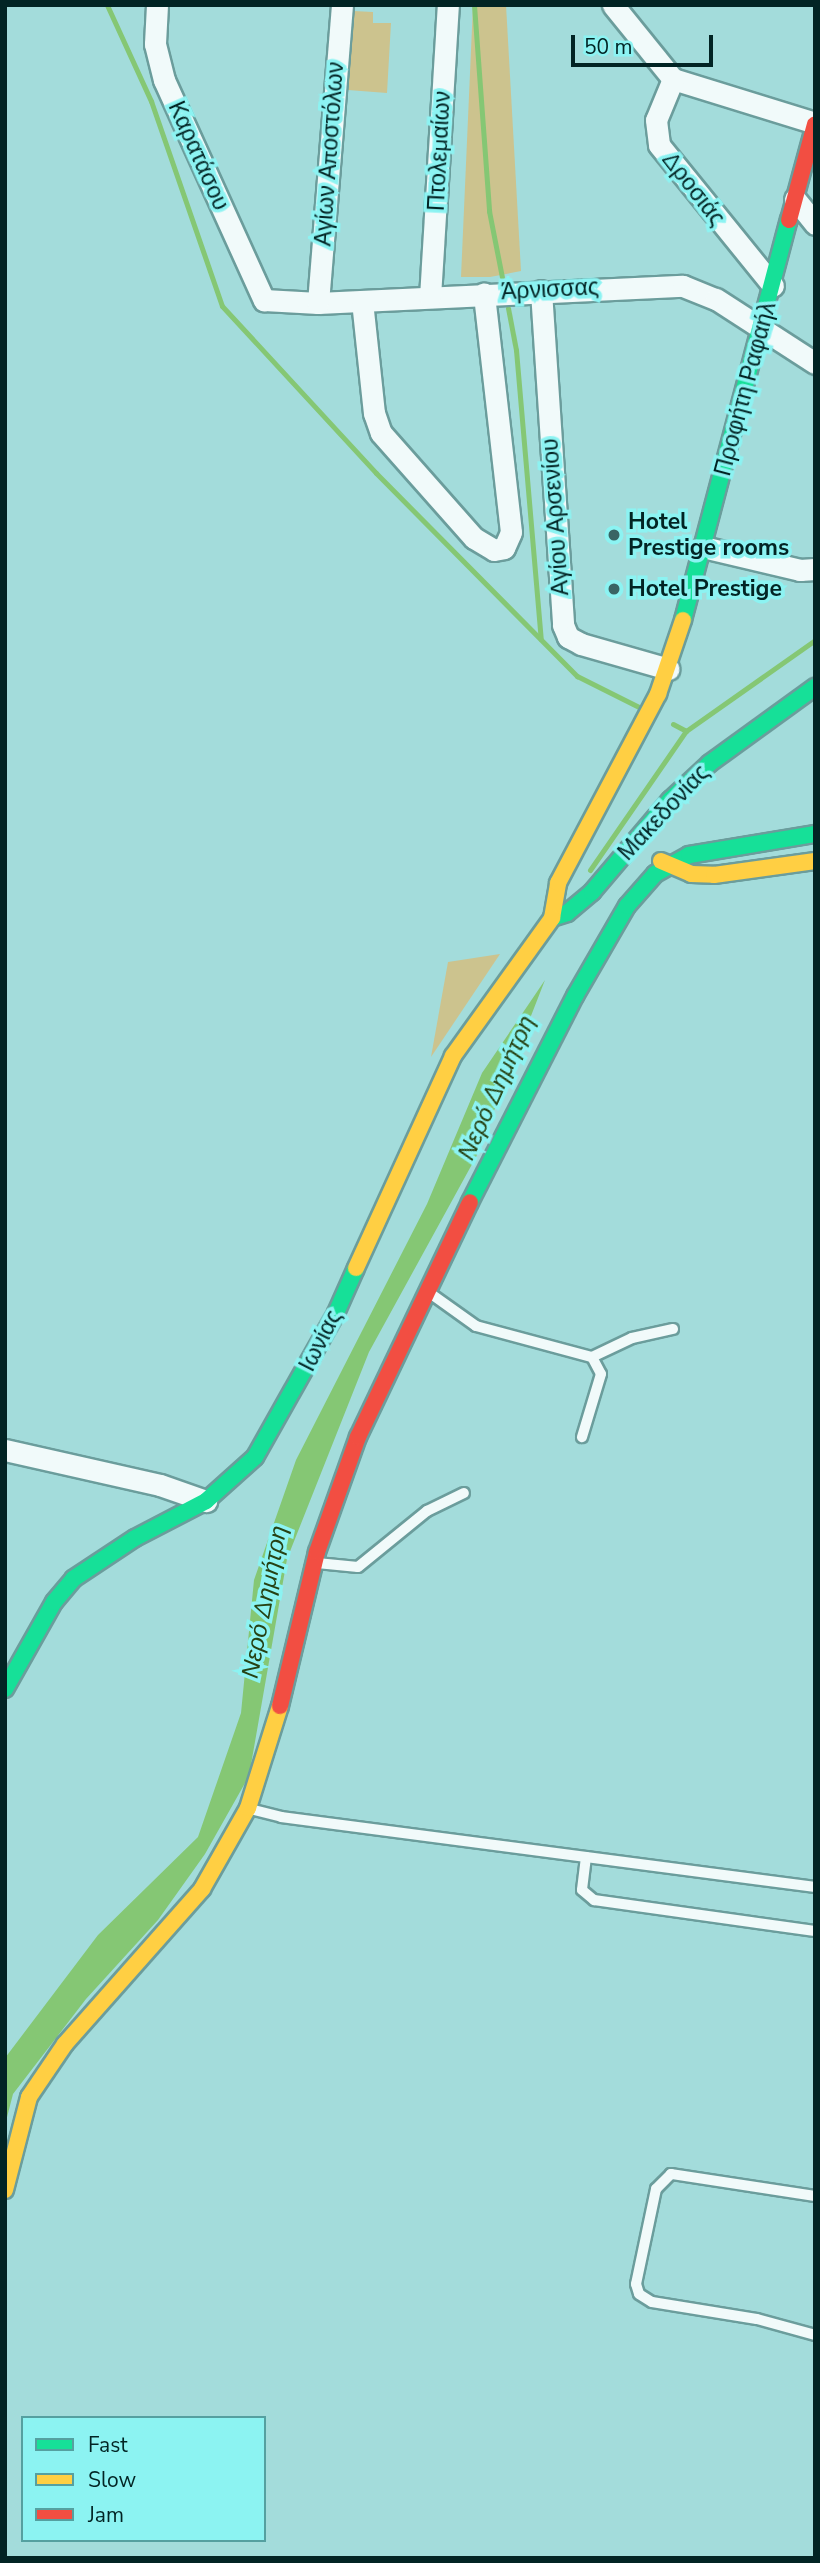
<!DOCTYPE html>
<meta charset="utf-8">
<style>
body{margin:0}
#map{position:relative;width:820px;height:2563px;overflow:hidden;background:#a3dcdb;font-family:"Nunito Sans",sans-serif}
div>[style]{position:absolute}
.green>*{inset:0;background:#ccc38e}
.water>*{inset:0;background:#85c774}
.stream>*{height:5px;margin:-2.5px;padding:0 2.5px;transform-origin:2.5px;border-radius:2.5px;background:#85c774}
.roads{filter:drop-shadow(2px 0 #6b9d9c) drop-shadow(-2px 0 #6b9d9c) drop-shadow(0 2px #6b9d9c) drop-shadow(0 -2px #6b9d9c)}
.lane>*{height:10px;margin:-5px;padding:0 5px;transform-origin:5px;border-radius:5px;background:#f1fafa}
.street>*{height:21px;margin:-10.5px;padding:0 10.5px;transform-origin:10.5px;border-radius:10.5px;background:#f1fafa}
.fast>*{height:16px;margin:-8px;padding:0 8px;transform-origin:8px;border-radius:8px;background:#16e098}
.slow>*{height:16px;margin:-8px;padding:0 8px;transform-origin:8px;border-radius:8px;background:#ffcf43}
.jam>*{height:16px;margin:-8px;padding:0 8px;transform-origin:8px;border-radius:8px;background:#f24e42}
.dots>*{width:19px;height:19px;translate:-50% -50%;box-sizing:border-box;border:4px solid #8cf3f2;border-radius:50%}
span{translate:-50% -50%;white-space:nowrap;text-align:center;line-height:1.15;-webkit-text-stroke:7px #8cf3f2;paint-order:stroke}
.street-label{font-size:23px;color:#022424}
.poi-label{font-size:23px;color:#022424;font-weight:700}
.left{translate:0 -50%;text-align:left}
.water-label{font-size:24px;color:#264214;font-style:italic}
.frame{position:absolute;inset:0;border:7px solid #022424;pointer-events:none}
.legend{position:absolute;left:21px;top:2416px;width:245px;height:126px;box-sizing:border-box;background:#8cf3f2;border:2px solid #55a0a0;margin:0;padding:9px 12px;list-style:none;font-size:21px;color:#022424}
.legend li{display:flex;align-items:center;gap:14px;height:35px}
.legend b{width:35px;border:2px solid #55a0a0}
.scale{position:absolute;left:571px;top:35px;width:142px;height:32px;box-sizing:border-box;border:4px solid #022424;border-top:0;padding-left:9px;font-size:21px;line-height:24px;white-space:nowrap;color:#022424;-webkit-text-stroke:5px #8cf3f2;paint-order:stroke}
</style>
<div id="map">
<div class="green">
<div style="clip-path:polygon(473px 5px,506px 5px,521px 271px,490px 277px,461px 277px)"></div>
<div style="clip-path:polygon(353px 11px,373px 12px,373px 23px,391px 23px,387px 93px,348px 90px)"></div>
<div style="clip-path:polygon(500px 954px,431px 1057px,448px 962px)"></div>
</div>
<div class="water">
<div style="clip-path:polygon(545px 980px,476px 1157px,369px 1352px,287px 1559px,249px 1776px,205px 1854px,158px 1920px,86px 1999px,13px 2094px,5px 2125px,5px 2058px,98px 1935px,198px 1837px,241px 1713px,254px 1580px,296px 1460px,427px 1204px,482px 1073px)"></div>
</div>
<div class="stream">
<div style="left:107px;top:5px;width:106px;rotate:65.4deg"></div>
<div style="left:151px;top:101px;width:217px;rotate:70.9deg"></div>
<div style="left:222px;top:306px;width:227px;rotate:47.3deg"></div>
<div style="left:376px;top:473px;width:286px;rotate:45.3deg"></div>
<div style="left:577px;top:676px;width:72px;rotate:26.6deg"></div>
<div style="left:474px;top:5px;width:207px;rotate:85.8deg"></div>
<div style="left:489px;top:211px;width:67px;rotate:78.9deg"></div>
<div style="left:508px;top:308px;width:43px;rotate:79.2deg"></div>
<div style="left:516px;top:350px;width:290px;rotate:85.1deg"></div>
<div style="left:673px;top:724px;width:15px;rotate:28deg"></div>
<div style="left:590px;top:870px;width:169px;rotate:-55.4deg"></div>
<div style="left:686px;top:731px;width:158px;rotate:-35.2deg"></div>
</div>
<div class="roads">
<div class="lane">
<div style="left:427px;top:1291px;width:60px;rotate:35.5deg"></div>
<div style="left:476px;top:1326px;width:120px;rotate:15deg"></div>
<div style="left:592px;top:1357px;width:19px;rotate:62deg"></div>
<div style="left:601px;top:1374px;width:66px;rotate:106.8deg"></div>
<div style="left:592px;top:1357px;width:44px;rotate:-25.4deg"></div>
<div style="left:632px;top:1338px;width:42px;rotate:-12.4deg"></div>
<div style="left:317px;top:1563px;width:41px;rotate:5.6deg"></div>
<div style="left:358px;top:1567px;width:89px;rotate:-39.1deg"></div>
<div style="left:427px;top:1511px;width:41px;rotate:-25.9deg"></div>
<div style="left:250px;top:1809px;width:32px;rotate:14deg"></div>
<div style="left:281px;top:1817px;width:539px;rotate:7.47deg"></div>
<div style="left:586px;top:1857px;width:33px;rotate:97deg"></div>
<div style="left:582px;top:1890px;width:16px;rotate:40deg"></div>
<div style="left:594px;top:1900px;width:223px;rotate:8deg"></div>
<div style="left:815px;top:2196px;width:146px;rotate:-171.3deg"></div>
<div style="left:671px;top:2174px;width:21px;rotate:135deg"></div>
<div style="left:656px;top:2189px;width:97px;rotate:101.9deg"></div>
<div style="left:636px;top:2284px;width:10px;rotate:73deg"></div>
<div style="left:639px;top:2294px;width:15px;rotate:32deg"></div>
<div style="left:652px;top:2302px;width:106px;rotate:9.2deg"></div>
<div style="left:757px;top:2319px;width:60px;rotate:15.4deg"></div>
</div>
<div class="street">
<div style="left:157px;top:5px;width:39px;rotate:93deg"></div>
<div style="left:155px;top:44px;width:37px;rotate:76deg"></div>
<div style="left:164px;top:80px;width:242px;rotate:65.6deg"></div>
<div style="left:264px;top:300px;width:54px;rotate:3.2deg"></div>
<div style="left:318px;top:303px;width:365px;rotate:-2.7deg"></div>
<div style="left:683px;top:286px;width:35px;rotate:22deg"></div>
<div style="left:716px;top:299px;width:118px;rotate:32.9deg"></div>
<div style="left:613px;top:5px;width:95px;rotate:51deg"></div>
<div style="left:673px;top:79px;width:149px;rotate:17.2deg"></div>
<div style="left:673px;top:79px;width:44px;rotate:112.5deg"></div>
<div style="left:656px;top:120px;width:25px;rotate:83deg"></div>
<div style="left:659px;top:145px;width:181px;rotate:51deg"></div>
<div style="left:795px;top:199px;width:32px;rotate:51deg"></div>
<div style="left:541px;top:291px;width:335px;rotate:86.2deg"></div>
<div style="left:563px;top:625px;width:13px;rotate:67deg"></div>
<div style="left:568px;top:637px;width:15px;rotate:28deg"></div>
<div style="left:581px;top:644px;width:91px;rotate:15.9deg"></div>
<div style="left:430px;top:297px;width:293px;rotate:-86.5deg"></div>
<div style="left:362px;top:301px;width:113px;rotate:83.9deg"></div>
<div style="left:374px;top:413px;width:21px;rotate:71deg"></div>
<div style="left:381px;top:433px;width:140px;rotate:48.5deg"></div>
<div style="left:474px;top:538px;width:23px;rotate:31deg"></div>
<div style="left:494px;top:550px;width:10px;rotate:-11deg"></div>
<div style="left:504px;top:548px;width:17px;rotate:-66deg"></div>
<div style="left:511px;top:532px;width:240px;rotate:-96.5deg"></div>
<div style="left:318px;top:303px;width:299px;rotate:-85.4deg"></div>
<div style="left:703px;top:547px;width:100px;rotate:13.3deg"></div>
<div style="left:800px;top:570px;width:15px;rotate:-4deg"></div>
<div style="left:5px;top:1450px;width:159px;rotate:12.7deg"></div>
<div style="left:160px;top:1485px;width:49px;rotate:19.2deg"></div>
</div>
<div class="fast">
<div style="left:683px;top:620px;width:414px;rotate:-75.2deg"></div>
<div style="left:552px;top:918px;width:16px;rotate:-18deg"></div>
<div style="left:567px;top:913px;width:33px;rotate:-40deg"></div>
<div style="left:592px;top:892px;width:121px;rotate:-49.7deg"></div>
<div style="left:670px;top:800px;width:54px;rotate:-42.8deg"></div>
<div style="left:710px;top:763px;width:130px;rotate:-35.9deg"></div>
<div style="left:470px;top:1202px;width:231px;rotate:-63deg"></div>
<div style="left:575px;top:996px;width:104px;rotate:-60deg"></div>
<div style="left:627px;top:906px;width:43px;rotate:-48.8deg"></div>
<div style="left:655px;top:874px;width:39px;rotate:-29deg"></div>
<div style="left:689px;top:855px;width:128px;rotate:-9.5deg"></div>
<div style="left:5px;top:1689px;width:100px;rotate:-60.6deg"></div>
<div style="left:54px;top:1602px;width:30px;rotate:-50deg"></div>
<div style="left:73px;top:1579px;width:74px;rotate:-33.5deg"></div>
<div style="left:135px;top:1538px;width:80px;rotate:-27.5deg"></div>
<div style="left:206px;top:1501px;width:66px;rotate:-41.9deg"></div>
<div style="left:255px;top:1457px;width:165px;rotate:-60.6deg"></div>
<div style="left:336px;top:1313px;width:49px;rotate:-66deg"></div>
</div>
<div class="slow">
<div style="left:661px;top:861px;width:33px;rotate:23deg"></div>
<div style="left:691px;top:874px;width:23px;rotate:2deg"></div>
<div style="left:714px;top:875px;width:102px;rotate:-7.9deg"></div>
<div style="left:552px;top:918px;width:36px;rotate:-80deg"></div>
<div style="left:558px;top:883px;width:214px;rotate:-62.1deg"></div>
<div style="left:658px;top:694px;width:78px;rotate:-71.3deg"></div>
<div style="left:356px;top:1268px;width:233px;rotate:-65.4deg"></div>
<div style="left:453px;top:1056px;width:170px;rotate:-54.3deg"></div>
<div style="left:5px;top:2190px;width:96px;rotate:-75.5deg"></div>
<div style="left:29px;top:2097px;width:64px;rotate:-55.8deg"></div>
<div style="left:65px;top:2044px;width:207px;rotate:-48.5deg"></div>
<div style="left:202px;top:1889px;width:93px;rotate:-60.4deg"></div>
<div style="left:248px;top:1808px;width:107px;rotate:-72.6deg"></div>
</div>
<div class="jam">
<div style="left:789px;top:220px;width:99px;rotate:-74.8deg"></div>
<div style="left:280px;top:1706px;width:158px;rotate:-76.5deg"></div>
<div style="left:317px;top:1552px;width:122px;rotate:-70.4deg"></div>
<div style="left:358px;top:1437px;width:260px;rotate:-64.5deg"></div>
</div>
</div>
<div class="dots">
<div style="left:614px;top:535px;background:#3a6464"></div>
<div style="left:614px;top:589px;background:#3a6464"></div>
</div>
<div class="street-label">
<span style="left:440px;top:151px;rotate:-87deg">Πτολεμαίων</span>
<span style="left:330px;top:154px;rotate:-86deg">Αγίων Αποστόλων</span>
<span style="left:198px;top:156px;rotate:66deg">Καρατάσου</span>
<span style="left:693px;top:189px;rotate:52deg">Δροσιάς</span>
<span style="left:550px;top:290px;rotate:-3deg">Άρνισσας</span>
<span style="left:746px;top:389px;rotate:-75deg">Προφήτη Ραφαήλ</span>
<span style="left:556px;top:517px;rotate:-94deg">Αγίου Αρσενίου</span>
<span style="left:664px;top:813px;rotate:-47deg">Μακεδονίας</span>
<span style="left:321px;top:1341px;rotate:-63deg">Ιωνίας</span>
</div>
<div class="poi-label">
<span class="left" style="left:628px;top:535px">Hotel<br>Prestige rooms</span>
<span class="left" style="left:628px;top:589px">Hotel Prestige</span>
</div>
<div class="water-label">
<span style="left:497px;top:1088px;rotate:-66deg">Νερό Δημήτρη</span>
<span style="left:265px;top:1602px;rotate:-79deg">Νερό Δημήτρη</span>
</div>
<div class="frame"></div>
<ul class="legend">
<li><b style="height:9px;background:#16e098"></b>Fast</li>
<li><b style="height:9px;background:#ffcf43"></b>Slow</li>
<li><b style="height:9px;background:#f24e42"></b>Jam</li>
</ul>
<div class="scale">50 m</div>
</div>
